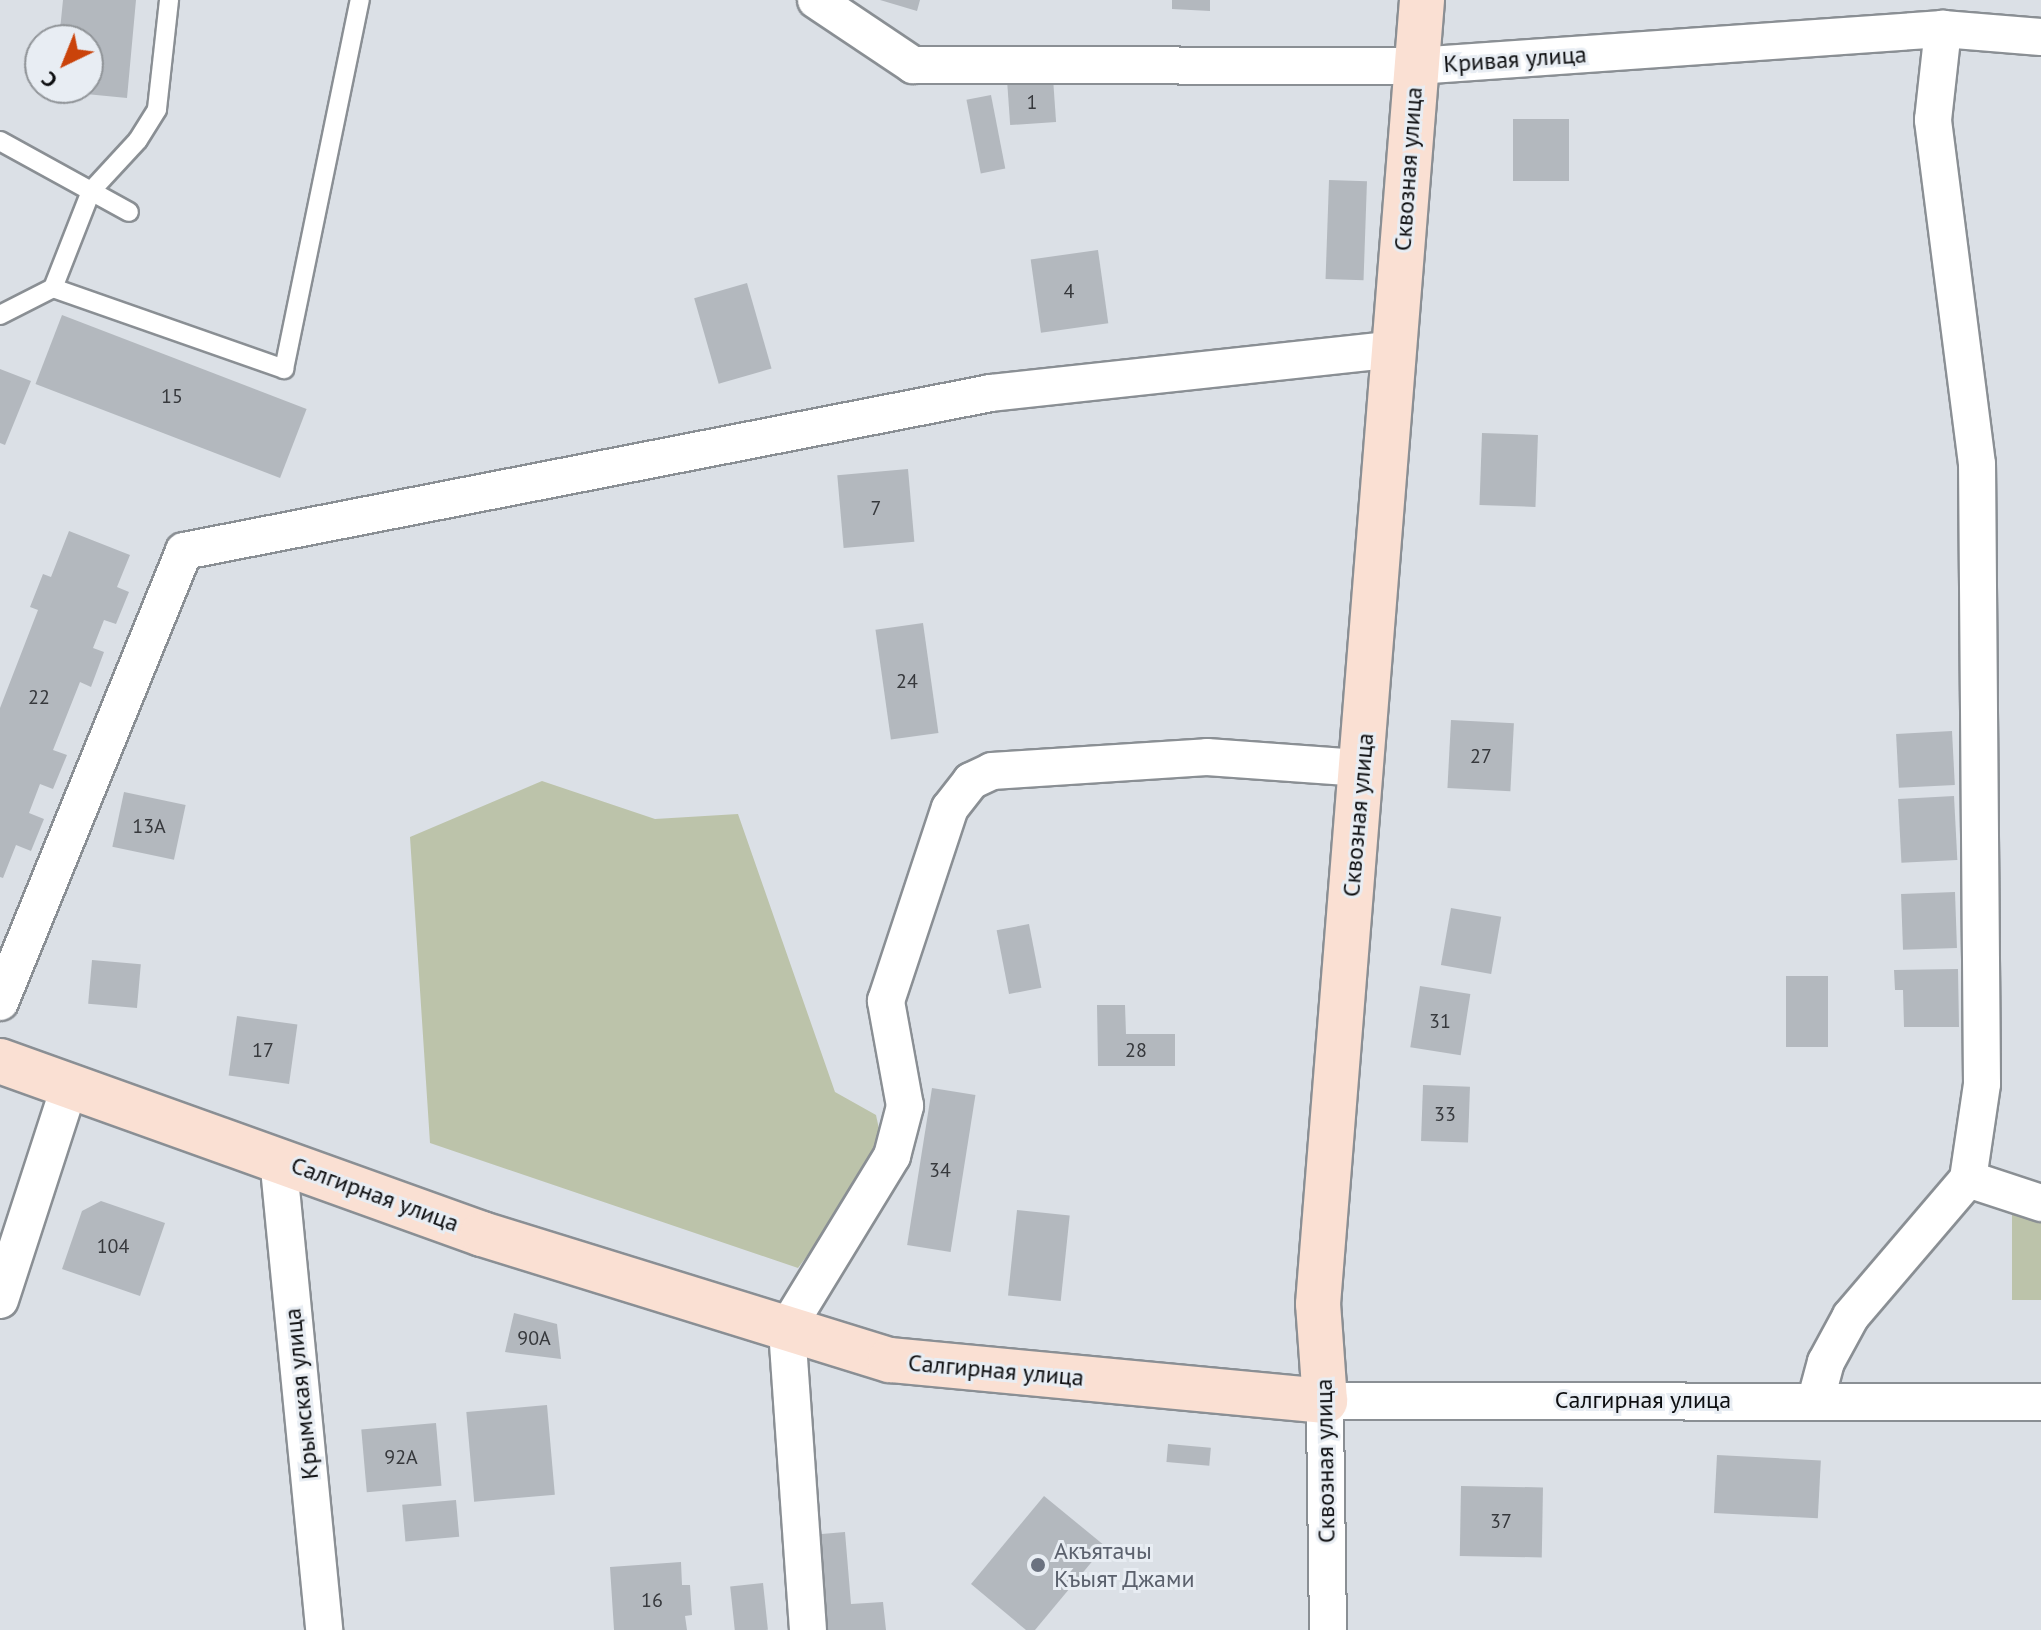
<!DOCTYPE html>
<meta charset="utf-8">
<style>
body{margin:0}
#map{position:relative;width:2041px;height:1630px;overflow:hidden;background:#dbe0e6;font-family:"PT Sans",sans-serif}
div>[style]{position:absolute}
.green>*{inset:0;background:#bcc3aa;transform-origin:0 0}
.building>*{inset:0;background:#b3b8be;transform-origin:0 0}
.roads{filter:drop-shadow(2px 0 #8a8f94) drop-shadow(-2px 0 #8a8f94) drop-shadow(0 2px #8a8f94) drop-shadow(0 -2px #8a8f94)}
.lane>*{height:18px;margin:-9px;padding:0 9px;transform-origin:9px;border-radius:9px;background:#fff}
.street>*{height:36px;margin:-18px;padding:0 18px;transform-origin:18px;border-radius:18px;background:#fff}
.secondary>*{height:44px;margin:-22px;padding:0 22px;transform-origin:22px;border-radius:22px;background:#fae0d3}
.dots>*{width:22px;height:22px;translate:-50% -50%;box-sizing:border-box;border:4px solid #e8edf3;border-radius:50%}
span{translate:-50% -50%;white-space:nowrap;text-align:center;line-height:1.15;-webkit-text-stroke:6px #e8edf3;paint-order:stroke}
.number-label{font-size:20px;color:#36383c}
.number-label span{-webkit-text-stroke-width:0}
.street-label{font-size:24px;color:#0d0e10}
.worship-label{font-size:24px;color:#5b616d}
.left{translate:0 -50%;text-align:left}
.north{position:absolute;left:24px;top:24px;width:80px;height:80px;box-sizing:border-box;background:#e8edf3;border:2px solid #909498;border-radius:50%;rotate:223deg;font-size:22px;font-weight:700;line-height:32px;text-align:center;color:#0d0e10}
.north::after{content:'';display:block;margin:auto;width:28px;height:36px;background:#ca430a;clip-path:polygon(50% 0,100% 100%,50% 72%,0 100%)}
</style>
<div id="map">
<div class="green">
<div style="clip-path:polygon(542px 781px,655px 819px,738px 814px,835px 1092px,876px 1115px,884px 1152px,798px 1268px,430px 1143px,410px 837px)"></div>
<div style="left:2012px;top:1214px;width:29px;height:86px"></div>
</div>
<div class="building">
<div style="clip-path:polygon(63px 0,136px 0,127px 98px,55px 91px,55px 88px,88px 88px,88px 40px,59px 40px)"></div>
<div style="clip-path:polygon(880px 0,920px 0,917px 11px)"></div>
<div style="clip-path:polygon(1172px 0,1210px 0,1210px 11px,1172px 9px)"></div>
<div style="left:1053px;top:78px;width:44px;height:46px;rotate:86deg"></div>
<div style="left:991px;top:95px;width:75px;height:25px;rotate:79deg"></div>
<div style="left:1513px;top:119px;width:56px;height:62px"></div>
<div style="left:1329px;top:180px;width:38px;height:99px;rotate:2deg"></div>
<div style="left:1098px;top:250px;width:74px;height:68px;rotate:82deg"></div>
<div style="left:747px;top:283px;width:89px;height:55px;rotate:74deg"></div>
<div style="left:62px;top:315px;width:262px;height:74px;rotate:21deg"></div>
<div style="clip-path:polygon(0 369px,31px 381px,5px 445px,0 443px)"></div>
<div style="left:1482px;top:433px;width:56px;height:72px;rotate:2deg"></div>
<div style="left:908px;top:469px;width:73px;height:71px;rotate:85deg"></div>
<div style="clip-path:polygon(69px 531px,130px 555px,117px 587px,129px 592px,116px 624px,104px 620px,93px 648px,104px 652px,91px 687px,80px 682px,53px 750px,67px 755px,53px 789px,40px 784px,29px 813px,44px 819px,31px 851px,16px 845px,3px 878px,0 877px,0 708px,38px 610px,30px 607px,43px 574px,51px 577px)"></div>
<div style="left:923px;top:623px;width:111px;height:48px;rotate:82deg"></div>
<div style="left:1451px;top:720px;width:63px;height:68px;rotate:3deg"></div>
<div style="left:1952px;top:731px;width:54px;height:56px;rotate:87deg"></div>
<div style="left:124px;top:792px;width:63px;height:56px;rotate:12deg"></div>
<div style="left:1954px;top:796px;width:64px;height:56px;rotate:87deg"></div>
<div style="left:1955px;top:892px;width:56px;height:54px;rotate:88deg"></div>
<div style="left:1451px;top:908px;width:51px;height:58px;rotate:10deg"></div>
<div style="left:1029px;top:924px;width:65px;height:33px;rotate:79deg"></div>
<div style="left:92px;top:960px;width:49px;height:44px;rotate:5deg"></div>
<div style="clip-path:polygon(1958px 969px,1959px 1027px,1904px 1027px,1903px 990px,1895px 990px,1894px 970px)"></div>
<div style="left:1786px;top:976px;width:42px;height:71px"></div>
<div style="left:1420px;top:986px;width:51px;height:62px;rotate:9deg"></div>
<div style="clip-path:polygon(1097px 1005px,1125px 1005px,1126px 1034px,1175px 1034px,1175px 1066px,1098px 1066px)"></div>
<div style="left:237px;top:1016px;width:61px;height:60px;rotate:8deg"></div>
<div style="left:1423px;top:1085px;width:47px;height:56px;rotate:2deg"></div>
<div style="left:932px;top:1088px;width:44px;height:159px;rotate:9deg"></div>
<div style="clip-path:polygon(101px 1201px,165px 1223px,140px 1296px,62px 1269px,82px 1211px)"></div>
<div style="left:1017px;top:1210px;width:53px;height:86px;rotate:6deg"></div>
<div style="clip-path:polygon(514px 1313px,557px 1324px,561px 1359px,505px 1352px)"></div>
<div style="left:547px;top:1405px;width:90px;height:81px;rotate:85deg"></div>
<div style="left:436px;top:1423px;width:63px;height:75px;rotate:85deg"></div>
<div style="left:1168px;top:1444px;width:43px;height:18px;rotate:5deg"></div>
<div style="left:1717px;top:1455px;width:104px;height:58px;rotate:3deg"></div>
<div style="left:1461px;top:1486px;width:82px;height:70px;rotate:1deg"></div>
<div style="clip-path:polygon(1044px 1496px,1105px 1546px,1035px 1630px,1026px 1630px,971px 1584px)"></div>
<div style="left:456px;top:1500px;width:37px;height:54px;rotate:85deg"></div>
<div style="clip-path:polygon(845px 1532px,851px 1604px,883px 1602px,886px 1630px,818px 1630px,810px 1535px)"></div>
<div style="clip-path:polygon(681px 1562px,682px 1585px,690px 1585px,692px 1615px,685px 1616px,687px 1630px,614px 1630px,610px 1567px)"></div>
<div style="left:763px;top:1583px;width:47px;height:33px;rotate:84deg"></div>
</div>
<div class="roads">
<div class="lane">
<div style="left:0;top:141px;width:147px;rotate:28.8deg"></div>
<div style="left:53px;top:288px;width:104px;rotate:-68.6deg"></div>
<div style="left:91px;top:191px;width:69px;rotate:-47.3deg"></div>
<div style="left:138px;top:140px;width:36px;rotate:-58deg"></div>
<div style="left:157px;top:109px;width:110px;rotate:-83.7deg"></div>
<div style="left:0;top:315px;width:59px;rotate:-27deg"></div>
<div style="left:53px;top:288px;width:245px;rotate:19.3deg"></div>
<div style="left:284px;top:369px;width:377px;rotate:-78.4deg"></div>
</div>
<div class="street">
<div style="left:816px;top:0;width:117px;rotate:33.8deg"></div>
<div style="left:913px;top:65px;width:503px;rotate:0.11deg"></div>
<div style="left:1416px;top:66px;width:528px;rotate:-4.02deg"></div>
<div style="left:1943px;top:29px;width:98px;rotate:4.7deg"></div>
<div style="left:0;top:1002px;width:487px;rotate:-67.8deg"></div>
<div style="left:184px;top:551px;width:822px;rotate:-11.08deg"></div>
<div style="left:991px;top:393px;width:405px;rotate:-6.2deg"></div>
<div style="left:278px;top:1158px;width:474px;rotate:84.4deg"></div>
<div style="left:1968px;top:1179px;width:77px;rotate:18.2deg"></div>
<div style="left:0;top:1300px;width:226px;rotate:-72deg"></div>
<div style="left:1816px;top:1399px;width:38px;rotate:-75deg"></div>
<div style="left:1826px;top:1362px;width:52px;rotate:-61.5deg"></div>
<div style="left:1851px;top:1316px;width:180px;rotate:-49.5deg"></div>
<div style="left:1968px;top:1179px;width:96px;rotate:-81.6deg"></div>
<div style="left:1982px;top:1084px;width:620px;rotate:-90.46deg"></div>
<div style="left:1977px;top:464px;width:347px;rotate:-97.3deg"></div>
<div style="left:1933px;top:120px;width:92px;rotate:-83.7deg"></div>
<div style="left:808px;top:1630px;width:303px;rotate:-94deg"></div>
<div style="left:787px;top:1328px;width:202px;rotate:-58.6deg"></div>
<div style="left:892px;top:1156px;width:52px;rotate:-75.4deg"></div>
<div style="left:905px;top:1106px;width:107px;rotate:-100.3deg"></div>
<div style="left:886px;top:1001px;width:203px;rotate:-71.7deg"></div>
<div style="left:950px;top:808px;width:34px;rotate:-52deg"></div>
<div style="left:971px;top:781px;width:23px;rotate:-25deg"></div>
<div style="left:992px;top:771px;width:215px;rotate:-3.7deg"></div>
<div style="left:1207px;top:757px;width:155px;rotate:4.1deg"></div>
<div style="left:1328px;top:1630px;width:229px;rotate:-90.8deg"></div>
<div style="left:1325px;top:1401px;width:716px;rotate:0.08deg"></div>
</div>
<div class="secondary">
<div style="left:0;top:1061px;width:512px;rotate:19.74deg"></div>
<div style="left:482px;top:1234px;width:427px;rotate:17.2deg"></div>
<div style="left:890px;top:1360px;width:437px;rotate:5.4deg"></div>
<div style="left:1325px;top:1401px;width:97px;rotate:-94.1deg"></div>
<div style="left:1318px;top:1304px;width:1308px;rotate:-85.44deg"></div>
</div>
</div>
<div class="dots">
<div style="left:1038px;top:1565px;background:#6b7280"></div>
</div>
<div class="number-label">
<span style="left:1032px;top:102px">1</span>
<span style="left:1069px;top:291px">4</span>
<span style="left:172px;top:396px">15</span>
<span style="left:876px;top:508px">7</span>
<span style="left:907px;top:681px">24</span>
<span style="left:39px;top:697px">22</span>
<span style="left:1481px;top:756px">27</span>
<span style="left:149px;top:826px">13А</span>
<span style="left:1440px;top:1021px">31</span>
<span style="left:263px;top:1050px">17</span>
<span style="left:1136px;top:1050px">28</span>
<span style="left:1445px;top:1114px">33</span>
<span style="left:940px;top:1170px">34</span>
<span style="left:113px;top:1246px">104</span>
<span style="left:534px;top:1338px">90А</span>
<span style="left:401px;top:1457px">92А</span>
<span style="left:1501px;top:1521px">37</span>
<span style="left:652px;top:1600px">16</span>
</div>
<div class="street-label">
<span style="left:1515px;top:59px;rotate:-4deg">Кривая улица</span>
<span style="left:1408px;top:169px;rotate:-86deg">Сквозная улица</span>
<span style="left:1358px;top:815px;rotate:-85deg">Сквозная улица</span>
<span style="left:375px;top:1194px;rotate:20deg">Салгирная улица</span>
<span style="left:996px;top:1370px;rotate:5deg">Салгирная улица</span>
<span style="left:301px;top:1394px;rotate:-96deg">Крымская улица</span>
<span style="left:1643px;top:1400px">Салгирная улица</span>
<span style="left:1325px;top:1461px;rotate:-91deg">Сквозная улица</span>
</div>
<div class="worship-label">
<span class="left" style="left:1054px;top:1565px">Акъятачы<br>Къыят Джами</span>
</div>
<div class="north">С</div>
</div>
